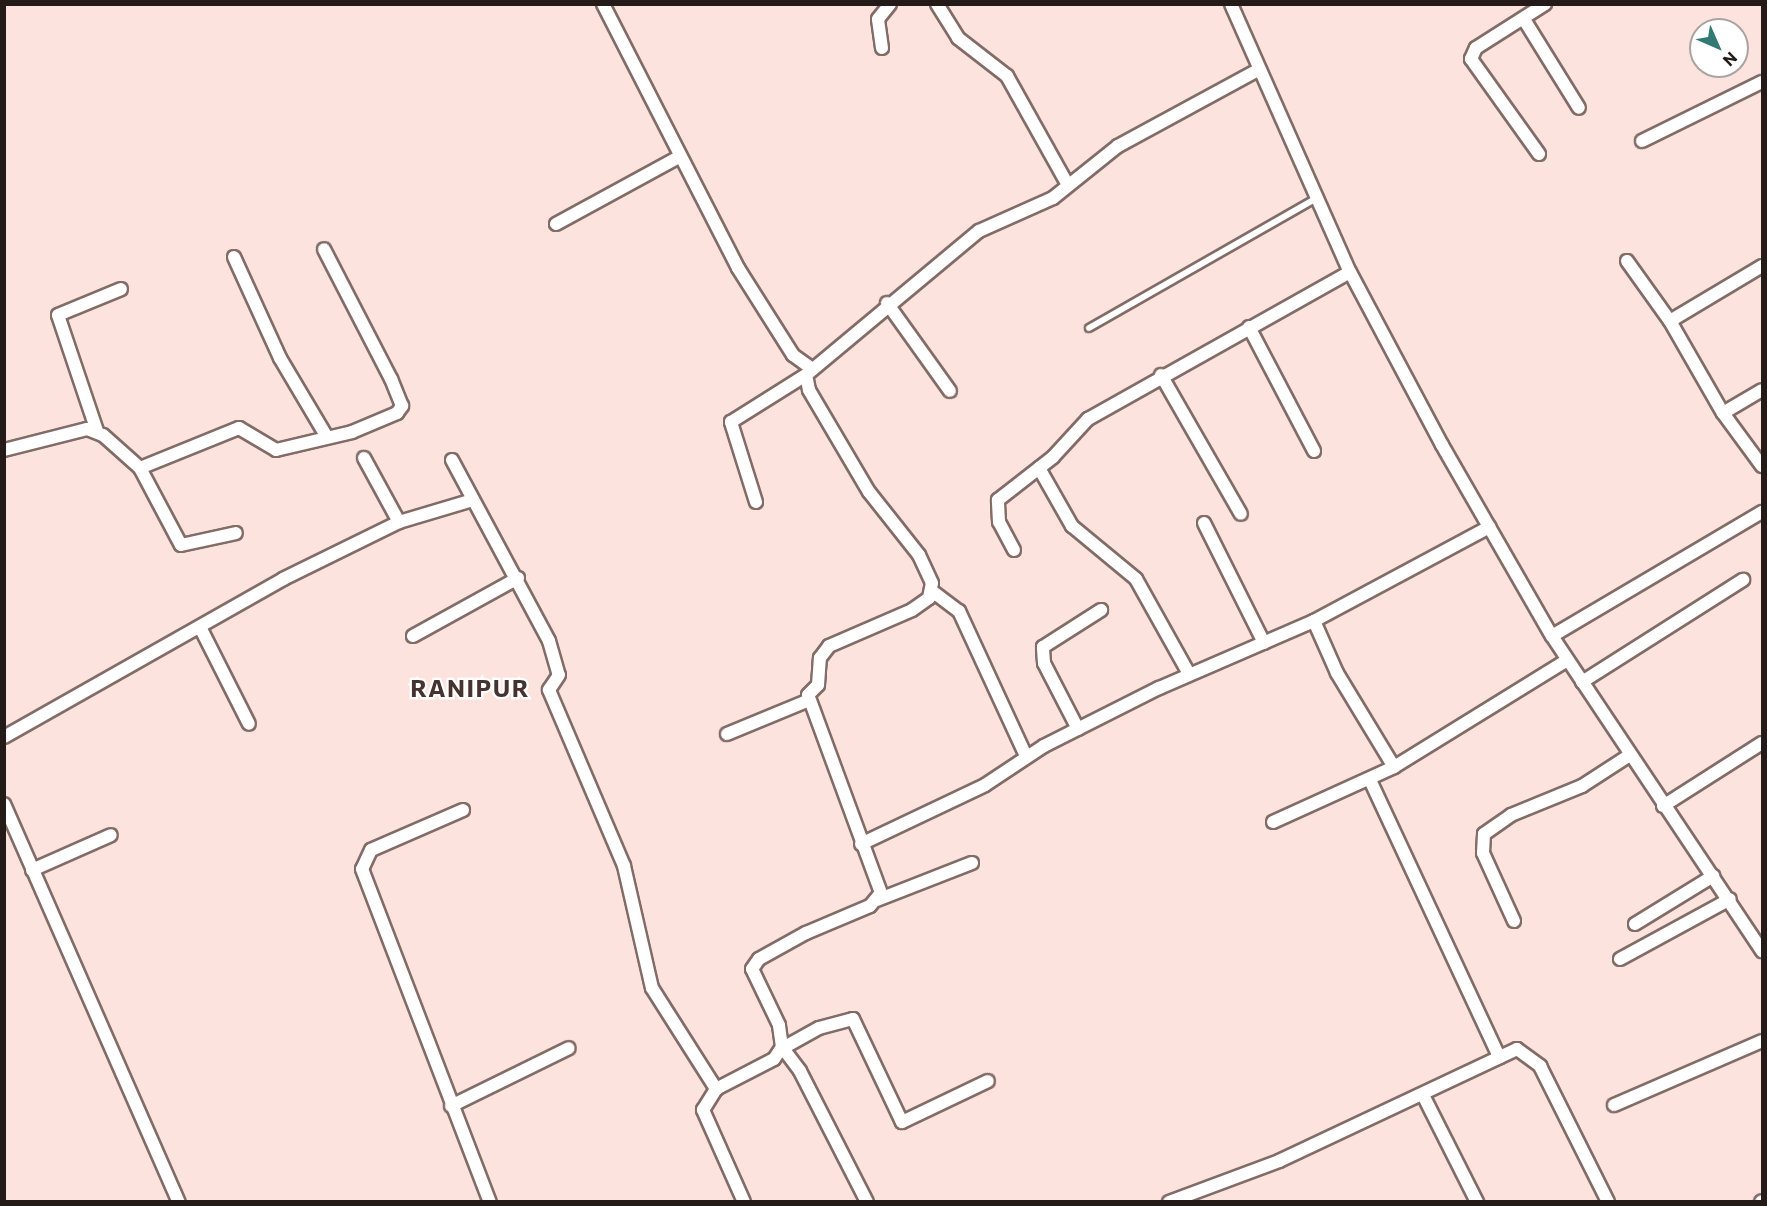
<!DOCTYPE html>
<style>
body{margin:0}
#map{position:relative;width:1767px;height:1206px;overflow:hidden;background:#fde3dd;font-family:Commissioner,sans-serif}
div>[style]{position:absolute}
.roads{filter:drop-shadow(2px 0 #826c67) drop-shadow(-2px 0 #826c67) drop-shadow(0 2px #826c67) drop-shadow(0 -2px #826c67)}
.service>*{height:6px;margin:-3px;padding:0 3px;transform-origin:3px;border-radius:3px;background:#fff}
.minor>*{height:12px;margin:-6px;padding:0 6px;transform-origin:6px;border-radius:6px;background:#fff}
span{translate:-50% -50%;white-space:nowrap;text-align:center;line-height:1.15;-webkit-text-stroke:4.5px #fff;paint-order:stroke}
.district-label{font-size:24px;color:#46322e;font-weight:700;letter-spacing:1.5px}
.frame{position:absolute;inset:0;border:6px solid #241b19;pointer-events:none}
.north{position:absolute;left:1689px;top:18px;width:60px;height:60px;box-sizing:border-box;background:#fff;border:2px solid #a7a4a3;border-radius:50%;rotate:135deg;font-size:16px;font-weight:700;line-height:24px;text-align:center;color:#241b19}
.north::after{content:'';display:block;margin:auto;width:21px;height:27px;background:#307974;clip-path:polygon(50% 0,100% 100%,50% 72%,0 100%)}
</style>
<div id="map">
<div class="roads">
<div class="service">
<div style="left:1089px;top:328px;width:262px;rotate:-29.7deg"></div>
</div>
<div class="minor">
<div style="left:603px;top:4px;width:297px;rotate:62.9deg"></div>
<div style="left:738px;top:268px;width:103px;rotate:57.7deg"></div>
<div style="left:793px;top:355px;width:22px;rotate:36deg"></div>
<div style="left:937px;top:4px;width:40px;rotate:58deg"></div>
<div style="left:958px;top:38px;width:62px;rotate:37.8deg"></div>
<div style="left:1007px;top:76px;width:125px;rotate:60.8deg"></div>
<div style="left:1231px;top:4px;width:293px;rotate:66.1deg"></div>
<div style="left:1350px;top:272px;width:196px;rotate:62deg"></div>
<div style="left:1442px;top:445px;width:220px;rotate:60.1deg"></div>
<div style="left:1552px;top:636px;width:379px;rotate:56.3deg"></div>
<div style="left:1525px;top:21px;width:102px;rotate:58.2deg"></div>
<div style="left:882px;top:48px;width:29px;rotate:-98deg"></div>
<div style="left:878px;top:19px;width:19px;rotate:-51deg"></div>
<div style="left:1642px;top:141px;width:134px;rotate:-26.2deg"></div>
<div style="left:1539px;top:154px;width:117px;rotate:-125.6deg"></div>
<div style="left:1471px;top:59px;width:12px;rotate:-66deg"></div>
<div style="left:1476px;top:48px;width:82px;rotate:-32.5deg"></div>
<div style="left:556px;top:224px;width:140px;rotate:-28.6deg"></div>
<div style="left:234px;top:257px;width:111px;rotate:65.5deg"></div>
<div style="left:280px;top:358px;width:92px;rotate:59.3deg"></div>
<div style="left:1627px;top:261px;width:74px;rotate:54.4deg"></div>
<div style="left:1670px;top:321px;width:106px;rotate:60.1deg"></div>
<div style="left:1723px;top:413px;width:66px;rotate:53.7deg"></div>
<div style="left:887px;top:303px;width:108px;rotate:54.4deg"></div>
<div style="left:1670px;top:321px;width:107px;rotate:-30.9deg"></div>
<div style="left:1249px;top:327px;width:140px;rotate:62.3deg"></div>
<div style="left:1161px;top:375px;width:160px;rotate:60.1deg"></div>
<div style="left:1723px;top:413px;width:45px;rotate:-30.5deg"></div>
<div style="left:97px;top:431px;width:122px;rotate:-108.6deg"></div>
<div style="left:58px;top:315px;width:68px;rotate:-22.4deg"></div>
<div style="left:4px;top:450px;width:86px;rotate:-14.2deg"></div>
<div style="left:87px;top:429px;width:17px;rotate:21deg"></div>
<div style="left:103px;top:435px;width:50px;rotate:41.7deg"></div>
<div style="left:140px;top:468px;width:107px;rotate:-22deg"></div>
<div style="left:239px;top:428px;width:43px;rotate:30.7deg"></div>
<div style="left:276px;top:450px;width:78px;rotate:-13.3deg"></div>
<div style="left:352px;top:432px;width:49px;rotate:-22.9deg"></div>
<div style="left:397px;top:413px;width:9px;rotate:-54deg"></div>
<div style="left:402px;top:406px;width:29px;rotate:-112deg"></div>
<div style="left:391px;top:379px;width:146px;rotate:-117.3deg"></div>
<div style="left:364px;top:458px;width:73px;rotate:61.3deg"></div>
<div style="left:452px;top:460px;width:205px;rotate:61.8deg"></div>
<div style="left:549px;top:641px;width:35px;rotate:74deg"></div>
<div style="left:559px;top:675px;width:18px;rotate:124deg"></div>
<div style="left:549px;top:690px;width:191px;rotate:66.9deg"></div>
<div style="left:624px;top:866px;width:125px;rotate:77.1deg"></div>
<div style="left:652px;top:988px;width:120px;rotate:57.6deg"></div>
<div style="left:140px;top:468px;width:87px;rotate:62deg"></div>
<div style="left:181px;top:545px;width:56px;rotate:-12.3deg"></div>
<div style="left:1039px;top:468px;width:67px;rotate:60.4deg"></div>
<div style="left:1072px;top:526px;width:83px;rotate:39.6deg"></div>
<div style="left:1136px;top:579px;width:109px;rotate:60.8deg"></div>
<div style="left:756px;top:502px;width:84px;rotate:-107.4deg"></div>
<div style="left:731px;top:422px;width:89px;rotate:-32.1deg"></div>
<div style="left:1204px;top:523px;width:134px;rotate:63.4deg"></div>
<div style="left:1014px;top:550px;width:32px;rotate:-118deg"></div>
<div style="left:999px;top:522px;width:22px;rotate:-93deg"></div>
<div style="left:998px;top:500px;width:70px;rotate:-38deg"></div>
<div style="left:1053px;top:457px;width:52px;rotate:-47.4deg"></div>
<div style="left:1088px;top:419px;width:300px;rotate:-29.3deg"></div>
<div style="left:932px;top:591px;width:34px;rotate:37deg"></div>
<div style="left:959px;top:611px;width:160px;rotate:65.2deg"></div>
<div style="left:1314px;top:621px;width:57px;rotate:66.1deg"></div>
<div style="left:1337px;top:673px;width:110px;rotate:58.8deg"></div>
<div style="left:201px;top:629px;width:106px;rotate:63.2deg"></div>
<div style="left:413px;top:636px;width:120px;rotate:-28.9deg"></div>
<div style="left:1552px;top:636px;width:244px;rotate:-30.6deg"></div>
<div style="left:1582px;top:682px;width:191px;rotate:-32.4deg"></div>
<div style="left:1078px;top:729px;width:74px;rotate:-117.3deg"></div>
<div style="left:1044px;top:663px;width:16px;rotate:-94deg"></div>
<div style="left:1043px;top:647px;width:69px;rotate:-32.5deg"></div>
<div style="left:727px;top:734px;width:87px;rotate:-22.4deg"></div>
<div style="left:4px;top:737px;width:321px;rotate:-29.5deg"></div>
<div style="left:283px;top:579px;width:129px;rotate:-26.2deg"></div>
<div style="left:399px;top:522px;width:77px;rotate:-16.6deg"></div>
<div style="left:1370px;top:780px;width:306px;rotate:65deg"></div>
<div style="left:4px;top:804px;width:435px;rotate:66.3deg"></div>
<div style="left:1663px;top:806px;width:117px;rotate:-32.5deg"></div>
<div style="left:463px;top:810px;width:100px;rotate:156.5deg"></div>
<div style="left:371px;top:850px;width:21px;rotate:115deg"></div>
<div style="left:362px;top:869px;width:357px;rotate:69deg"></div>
<div style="left:1273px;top:822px;width:133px;rotate:-24.4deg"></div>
<div style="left:1394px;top:767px;width:203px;rotate:-31.7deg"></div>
<div style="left:861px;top:844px;width:137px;rotate:-25.4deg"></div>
<div style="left:985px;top:785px;width:71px;rotate:-33.5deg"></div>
<div style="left:1044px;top:746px;width:129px;rotate:-26.8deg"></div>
<div style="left:1159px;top:688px;width:169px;rotate:-23.4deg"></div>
<div style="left:1314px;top:621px;width:199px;rotate:-28.2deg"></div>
<div style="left:32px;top:870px;width:86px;rotate:-23.9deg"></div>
<div style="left:877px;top:900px;width:102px;rotate:-21.3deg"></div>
<div style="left:1514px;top:921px;width:75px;rotate:-114.5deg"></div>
<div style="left:1483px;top:853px;width:19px;rotate:-87deg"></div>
<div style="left:1484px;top:834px;width:33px;rotate:-35deg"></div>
<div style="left:1511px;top:815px;width:77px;rotate:-22.2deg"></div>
<div style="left:1582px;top:786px;width:57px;rotate:-32.9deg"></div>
<div style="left:1635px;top:924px;width:92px;rotate:-31.6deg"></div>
<div style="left:1620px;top:959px;width:125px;rotate:-28.6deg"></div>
<div style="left:782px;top:1047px;width:30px;rotate:53deg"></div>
<div style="left:800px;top:1071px;width:147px;rotate:62.9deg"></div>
<div style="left:783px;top:1048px;width:41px;rotate:-29.1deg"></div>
<div style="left:819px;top:1028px;width:35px;rotate:-15deg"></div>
<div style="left:853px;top:1019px;width:114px;rotate:64.6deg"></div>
<div style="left:902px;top:1122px;width:95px;rotate:-25.5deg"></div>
<div style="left:1424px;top:1097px;width:118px;rotate:63.2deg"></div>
<div style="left:1614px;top:1105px;width:161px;rotate:-23.4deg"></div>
<div style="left:451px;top:1106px;width:131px;rotate:-26.2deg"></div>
<div style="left:744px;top:1202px;width:101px;rotate:-114deg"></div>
<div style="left:703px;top:1110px;width:25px;rotate:-58deg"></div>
<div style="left:716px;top:1089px;width:65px;rotate:-27.3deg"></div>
<div style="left:774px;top:1059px;width:14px;rotate:-56deg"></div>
<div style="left:782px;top:1047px;width:22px;rotate:-98deg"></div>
<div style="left:779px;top:1025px;width:62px;rotate:-115.7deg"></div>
<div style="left:752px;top:969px;width:12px;rotate:-55deg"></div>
<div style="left:759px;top:959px;width:54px;rotate:-29deg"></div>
<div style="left:806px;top:933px;width:69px;rotate:-22.9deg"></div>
<div style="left:870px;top:906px;width:17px;rotate:-50deg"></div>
<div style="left:881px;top:893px;width:211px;rotate:-110.2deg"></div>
<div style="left:808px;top:695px;width:14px;rotate:-45deg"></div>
<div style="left:818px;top:685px;width:27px;rotate:-86deg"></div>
<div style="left:820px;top:658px;width:15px;rotate:-53deg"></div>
<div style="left:829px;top:646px;width:90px;rotate:-23.4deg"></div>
<div style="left:912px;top:610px;width:21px;rotate:-35deg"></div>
<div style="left:929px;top:598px;width:15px;rotate:-79deg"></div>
<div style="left:932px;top:583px;width:31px;rotate:-115deg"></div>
<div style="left:919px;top:555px;width:80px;rotate:-128.4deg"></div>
<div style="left:869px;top:492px;width:118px;rotate:-120.5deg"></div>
<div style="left:809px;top:390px;width:15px;rotate:-101deg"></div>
<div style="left:806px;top:375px;width:225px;rotate:-39.8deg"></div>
<div style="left:979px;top:231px;width:81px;rotate:-24deg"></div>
<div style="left:1053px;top:198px;width:83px;rotate:-38.7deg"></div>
<div style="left:1118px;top:146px;width:159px;rotate:-28.5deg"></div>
<div style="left:1169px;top:1202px;width:117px;rotate:-20.4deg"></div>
<div style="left:1279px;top:1161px;width:263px;rotate:-25.2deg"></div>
<div style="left:1517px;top:1049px;width:29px;rotate:36deg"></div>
<div style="left:1540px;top:1066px;width:152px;rotate:63.4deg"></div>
<div style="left:1761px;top:1202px;width:1px;rotate:-45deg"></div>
</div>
</div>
<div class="district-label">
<span style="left:470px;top:688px">RANIPUR</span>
</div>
<div class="frame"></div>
<div class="north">N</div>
</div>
